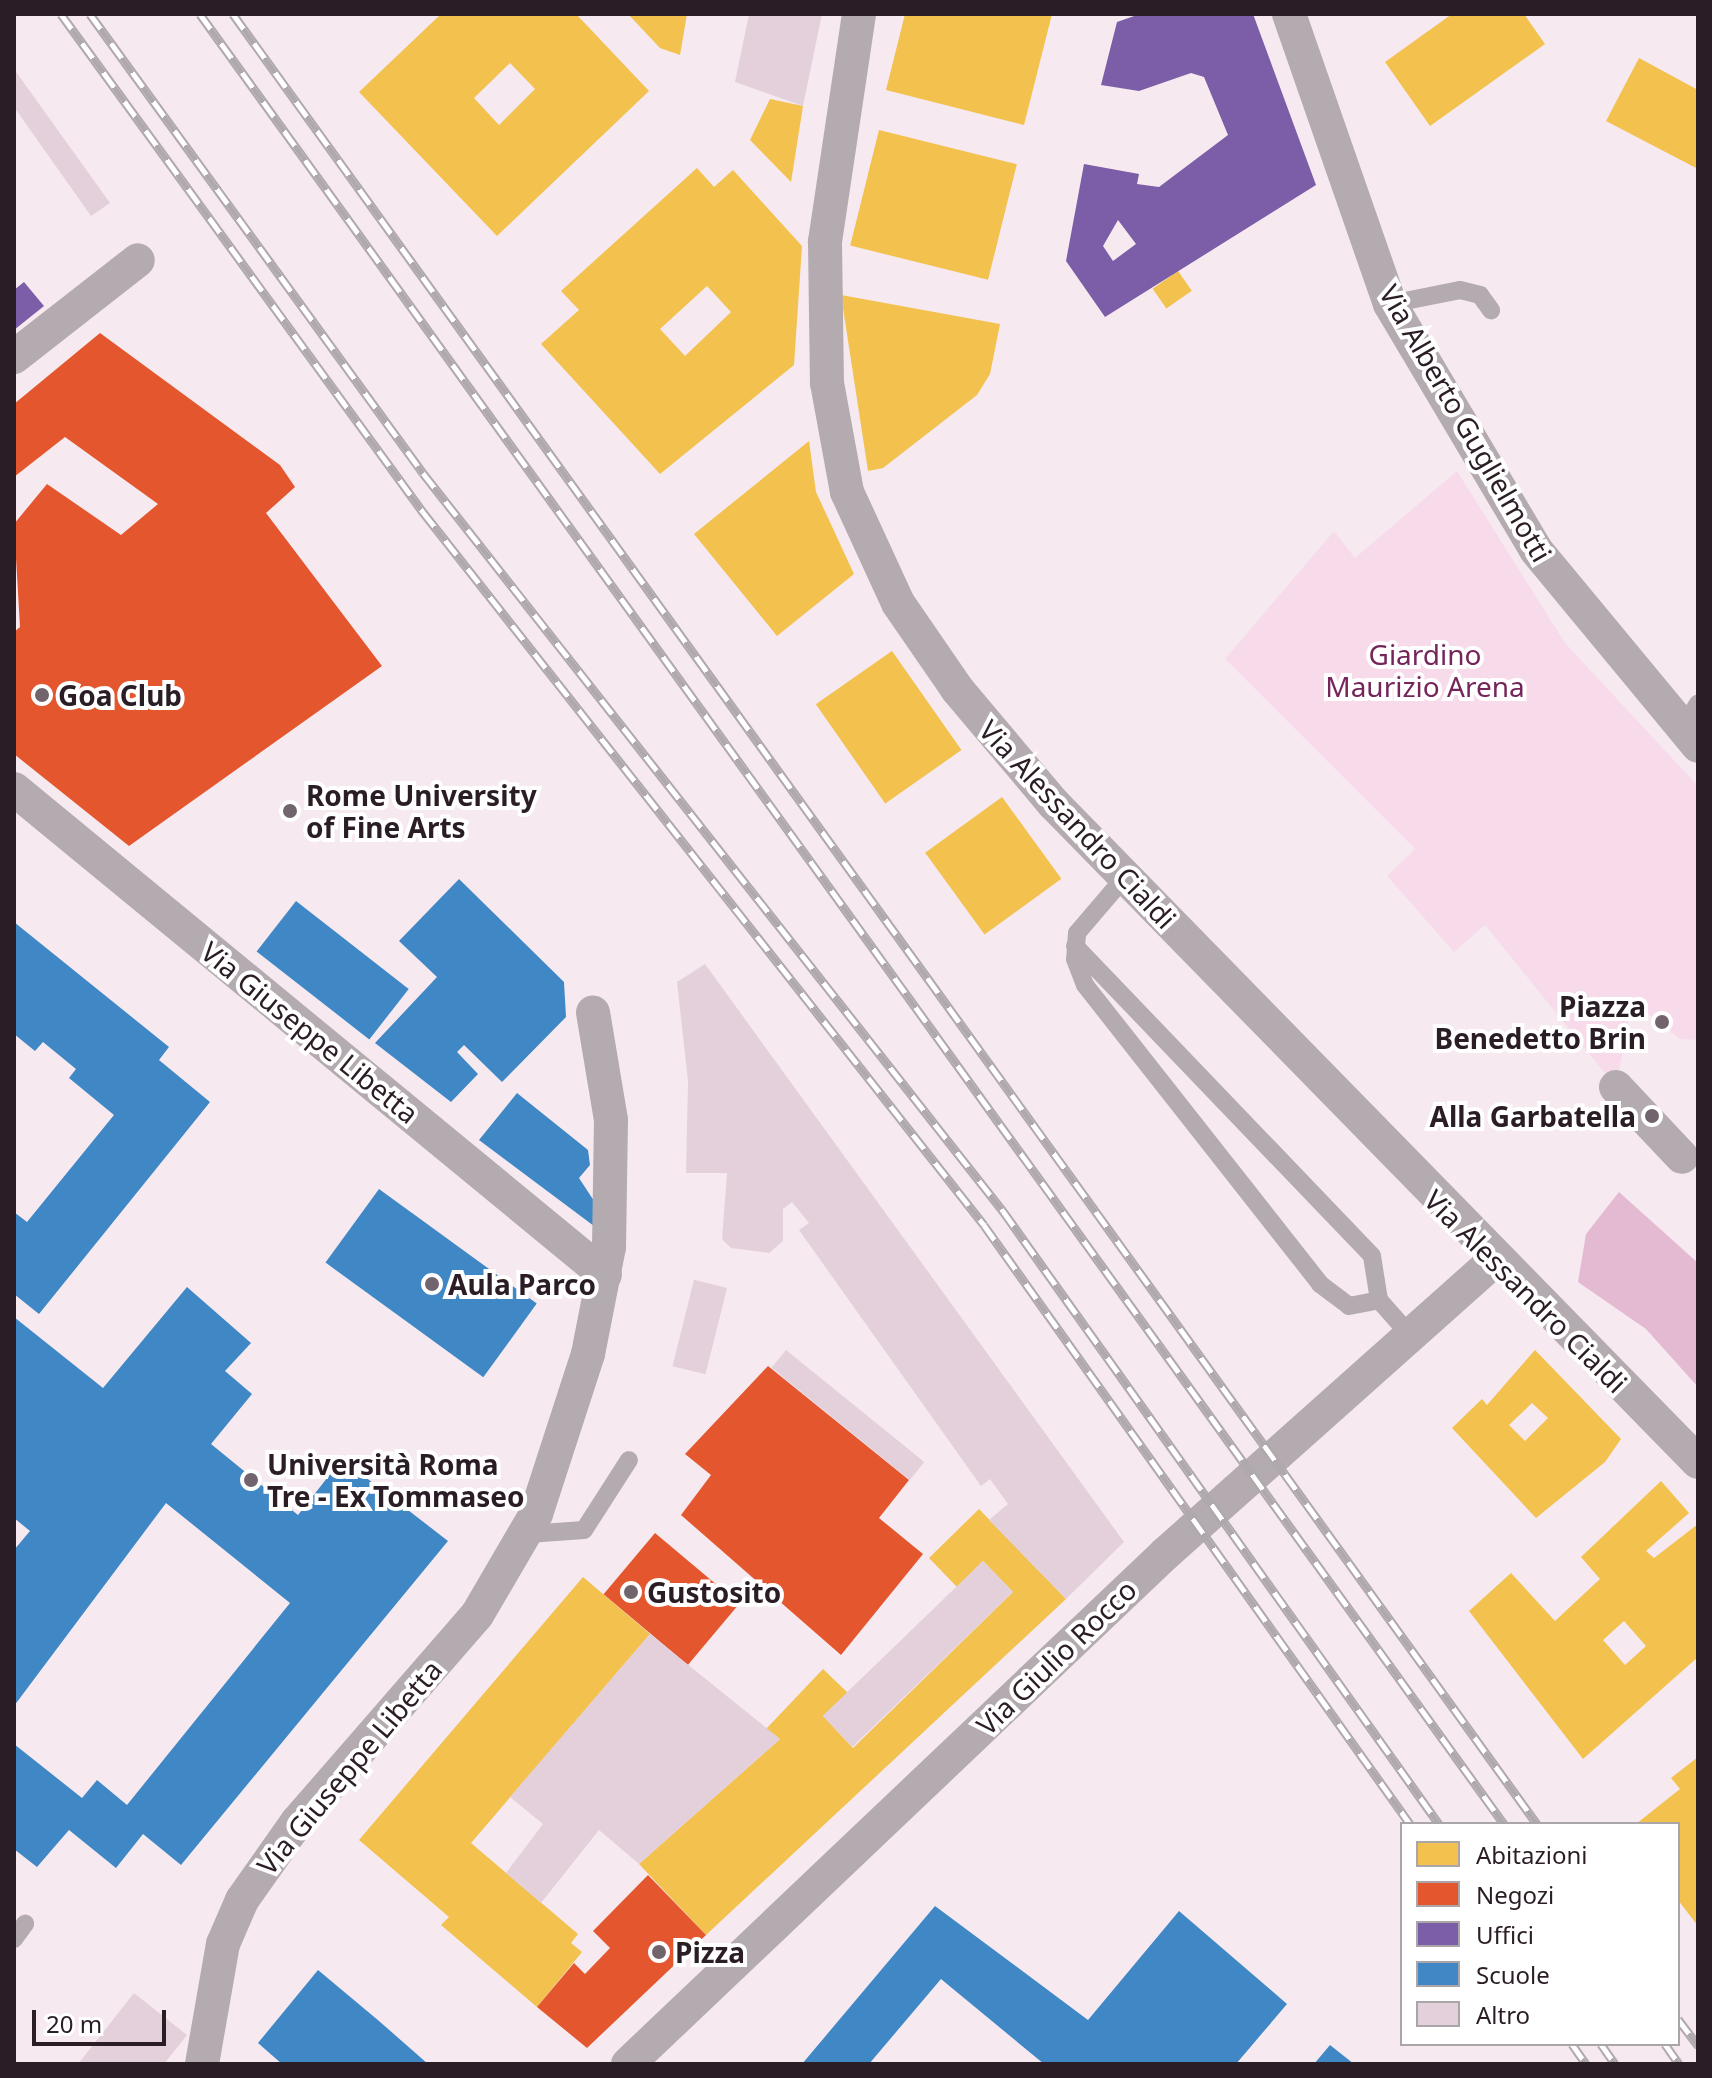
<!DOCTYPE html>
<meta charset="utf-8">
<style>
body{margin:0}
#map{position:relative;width:1712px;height:2078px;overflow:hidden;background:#f6e9f0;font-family:"Noto Sans",sans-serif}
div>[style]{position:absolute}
.green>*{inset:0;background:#f8dbeb}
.forest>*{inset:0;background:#e4b9d2}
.homes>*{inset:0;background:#f2c14e;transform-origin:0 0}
.shops>*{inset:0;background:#e4572e;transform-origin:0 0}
.offices>*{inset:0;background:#7b5ea7}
.schools>*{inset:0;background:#3f88c5;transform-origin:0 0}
.building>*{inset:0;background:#e3d0db;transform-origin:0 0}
.lane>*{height:18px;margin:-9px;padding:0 9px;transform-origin:9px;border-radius:9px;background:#b3abaf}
.street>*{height:34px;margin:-17px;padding:0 17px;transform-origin:17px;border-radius:17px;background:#b3abaf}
.rail>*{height:9px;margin-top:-4.5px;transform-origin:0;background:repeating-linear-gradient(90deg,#fff 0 18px,#afa8ac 0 36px);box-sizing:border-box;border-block:2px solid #afa8ac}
.dots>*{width:22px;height:22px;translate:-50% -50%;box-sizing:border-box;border:4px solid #fff;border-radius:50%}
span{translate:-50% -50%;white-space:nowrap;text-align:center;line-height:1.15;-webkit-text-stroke:8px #fff;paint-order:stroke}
.street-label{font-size:28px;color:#2a1d25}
.park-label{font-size:28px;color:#75255a}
.poi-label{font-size:28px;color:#2a1d25;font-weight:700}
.left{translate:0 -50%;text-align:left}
.right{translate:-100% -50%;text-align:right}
.frame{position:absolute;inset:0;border:16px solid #2a1d25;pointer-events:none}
.legend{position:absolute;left:1400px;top:1822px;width:280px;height:224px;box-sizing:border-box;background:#fff;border:2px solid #aaa5a8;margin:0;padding:10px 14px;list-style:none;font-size:24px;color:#2a1d25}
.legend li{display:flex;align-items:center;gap:16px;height:40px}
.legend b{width:40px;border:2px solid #aaa5a8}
.scale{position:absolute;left:32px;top:2010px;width:134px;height:36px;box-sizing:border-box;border:4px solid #2a1d25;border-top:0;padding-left:10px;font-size:24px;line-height:28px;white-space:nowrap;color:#2a1d25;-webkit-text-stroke:6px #fff;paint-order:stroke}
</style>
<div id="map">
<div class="green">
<div style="clip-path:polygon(1457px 471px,1565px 643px,1698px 786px,1698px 1040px,1680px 1039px,1632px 1001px,1616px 1087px,1485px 925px,1454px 952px,1387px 876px,1415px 849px,1225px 659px,1334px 531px,1355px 558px)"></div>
</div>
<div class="forest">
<div style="clip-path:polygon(1619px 1192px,1698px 1263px,1698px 1387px,1646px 1329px,1578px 1282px,1586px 1234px)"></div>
</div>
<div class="homes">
<div style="clip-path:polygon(evenodd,441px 14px,576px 14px,649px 91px,497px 236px,359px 92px,441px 14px,510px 63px,535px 89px,499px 125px,474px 98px,510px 63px)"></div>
<div style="clip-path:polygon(628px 14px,687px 14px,680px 55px,660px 48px)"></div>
<div style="clip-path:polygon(905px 14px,1052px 14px,1024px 125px,886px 90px)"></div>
<div style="clip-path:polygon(1452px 14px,1524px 14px,1545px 44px,1430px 126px,1385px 62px)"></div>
<div style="clip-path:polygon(1639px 58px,1698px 90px,1698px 169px,1606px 121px)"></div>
<div style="clip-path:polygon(770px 99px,803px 106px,791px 182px,750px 140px)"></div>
<div style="left:879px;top:130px;width:142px;height:119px;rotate:14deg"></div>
<div style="clip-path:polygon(evenodd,697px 168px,714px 187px,733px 170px,802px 246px,794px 365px,660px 474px,541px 344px,579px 310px,561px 291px,697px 168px,707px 286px,731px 312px,685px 356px,660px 329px,707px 286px)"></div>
<div style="left:1178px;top:271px;width:24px;height:31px;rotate:55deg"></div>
<div style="clip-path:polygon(841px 295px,1000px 324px,990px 374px,977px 395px,883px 468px,868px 471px)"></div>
<div style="clip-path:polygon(809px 441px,816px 492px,854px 574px,777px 636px,694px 534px)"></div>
<div style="left:892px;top:651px;width:121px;height:93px;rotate:55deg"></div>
<div style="left:1002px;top:797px;width:101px;height:95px;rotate:54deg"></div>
<div style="clip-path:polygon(evenodd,1535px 1350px,1621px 1439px,1605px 1462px,1536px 1518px,1452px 1428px,1482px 1399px,1487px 1405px,1535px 1350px,1532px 1403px,1548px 1418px,1525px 1441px,1509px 1425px,1532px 1403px)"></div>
<div style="clip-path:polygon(evenodd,1661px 1481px,1689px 1513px,1646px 1551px,1654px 1558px,1698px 1524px,1698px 1657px,1583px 1759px,1469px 1611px,1511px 1573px,1555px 1621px,1600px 1579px,1581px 1557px,1661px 1481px,1624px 1621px,1646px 1646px,1625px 1665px,1603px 1640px,1624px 1621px)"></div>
<div style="clip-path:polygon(979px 1509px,1066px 1599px,706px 1935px,639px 1864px,780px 1739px,766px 1729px,823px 1669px,849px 1694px,825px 1718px,853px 1748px,1013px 1592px,983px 1561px,957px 1587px,929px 1558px)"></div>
<div style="clip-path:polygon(583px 1577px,650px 1634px,471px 1843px,578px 1934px,571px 1943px,582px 1952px,537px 2007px,441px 1925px,449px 1917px,359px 1840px)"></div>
<div style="clip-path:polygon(1698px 1757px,1698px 1926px,1678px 1900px,1678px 1824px,1636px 1824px,1680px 1789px,1671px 1778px)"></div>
</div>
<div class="shops">
<div style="clip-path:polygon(100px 333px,280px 465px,295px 487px,266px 513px,382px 666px,129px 846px,14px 754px,14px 632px,20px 627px,14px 524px,47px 484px,121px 535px,158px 504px,65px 437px,14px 477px,14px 404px)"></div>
<div style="clip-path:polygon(768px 1366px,909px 1480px,879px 1518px,923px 1554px,841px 1655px,681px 1515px,711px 1475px,685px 1454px)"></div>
<div style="left:655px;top:1533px;width:110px;height:80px;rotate:40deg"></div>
<div style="clip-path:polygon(648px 1875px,706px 1935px,587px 2048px,537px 2007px,574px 1963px,585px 1974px,610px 1948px,593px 1931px)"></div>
</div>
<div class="offices">
<div style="clip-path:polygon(evenodd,1140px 14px,1253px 14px,1316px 185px,1105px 317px,1066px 261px,1084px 164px,1139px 174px,1137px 184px,1159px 187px,1228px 135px,1204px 77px,1191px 73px,1139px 91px,1101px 85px,1117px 22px,1140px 14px,1118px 220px,1136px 244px,1113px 261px,1103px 246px,1118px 220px)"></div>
<div style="clip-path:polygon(24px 282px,44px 306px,14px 330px,14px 290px)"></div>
</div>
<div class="schools">
<div style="clip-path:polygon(459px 879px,564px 982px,566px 1017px,502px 1082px,464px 1045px,457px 1052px,478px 1074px,451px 1102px,375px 1043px,437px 977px,399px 941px)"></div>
<div style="left:296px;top:901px;width:143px;height:64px;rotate:38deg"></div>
<div style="clip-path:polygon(14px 922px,169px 1047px,159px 1060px,210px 1102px,39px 1314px,14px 1294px,14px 1212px,27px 1222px,114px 1115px,69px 1078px,76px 1069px,43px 1042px,35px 1051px,14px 1034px)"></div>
<div style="clip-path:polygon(517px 1093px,588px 1150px,590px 1165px,579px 1178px,596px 1204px,594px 1226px,479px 1140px)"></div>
<div style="left:379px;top:1189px;width:195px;height:91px;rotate:36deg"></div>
<div style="clip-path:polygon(187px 1287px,251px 1343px,225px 1371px,252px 1394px,211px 1444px,298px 1515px,342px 1459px,448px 1541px,181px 1865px,143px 1834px,116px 1868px,69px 1830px,37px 1867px,14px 1849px,14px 1744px,82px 1798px,97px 1780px,127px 1805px,290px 1603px,166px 1503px,14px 1706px,14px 1550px,30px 1531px,14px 1518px,14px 1317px,103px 1388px)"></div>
<div style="clip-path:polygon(935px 1906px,1088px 2020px,1179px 1911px,1287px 2004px,1236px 2064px,1044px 2064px,941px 1979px,869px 2064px,802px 2064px)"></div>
<div style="clip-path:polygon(318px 1970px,379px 2021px,428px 2064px,282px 2064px,258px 2043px)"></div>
<div style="clip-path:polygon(1330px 2045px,1354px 2064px,1314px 2064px)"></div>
</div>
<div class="building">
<div style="clip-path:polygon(749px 14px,822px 14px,803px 106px,735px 82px)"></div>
<div style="clip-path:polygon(14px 69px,110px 203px,91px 216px,14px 107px)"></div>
<div style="clip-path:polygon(705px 964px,1124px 1542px,1066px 1599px,989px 1520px,1008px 1504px,990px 1479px,981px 1486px,799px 1230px,809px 1223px,792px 1202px,783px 1209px,783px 1241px,769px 1253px,731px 1248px,722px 1239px,727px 1173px,686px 1173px,688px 1081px,677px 982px)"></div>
<div style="left:727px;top:1288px;width:89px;height:34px;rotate:104deg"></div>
<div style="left:786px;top:1350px;width:178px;height:23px;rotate:39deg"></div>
<div style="left:983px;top:1561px;width:43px;height:223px;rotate:46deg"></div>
<div style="clip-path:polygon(650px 1634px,780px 1739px,639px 1864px,599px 1830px,541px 1903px,506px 1873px,543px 1824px,510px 1797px)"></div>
<div style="clip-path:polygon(134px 1993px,187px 2035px,164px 2064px,78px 2064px)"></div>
</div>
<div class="lane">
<div style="left:1390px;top:304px;width:71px;rotate:-11.3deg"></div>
<div style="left:1460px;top:290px;width:21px;rotate:14deg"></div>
<div style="left:1480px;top:295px;width:19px;rotate:54deg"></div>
<div style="left:1682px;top:730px;width:31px;rotate:-59deg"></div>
<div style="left:1124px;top:878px;width:72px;rotate:130.5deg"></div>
<div style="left:1077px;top:933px;width:26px;rotate:94deg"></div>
<div style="left:1075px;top:959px;width:28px;rotate:69deg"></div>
<div style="left:1085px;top:985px;width:380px;rotate:51.8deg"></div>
<div style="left:1320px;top:1284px;width:36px;rotate:37deg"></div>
<div style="left:1349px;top:1306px;width:31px;rotate:-11deg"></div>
<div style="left:1075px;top:946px;width:429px;rotate:46.2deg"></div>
<div style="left:1372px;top:1256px;width:45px;rotate:81deg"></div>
<div style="left:1379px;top:1300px;width:47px;rotate:48.5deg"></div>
<div style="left:528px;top:1534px;width:56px;rotate:-4.1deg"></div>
<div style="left:584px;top:1530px;width:83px;rotate:-57.3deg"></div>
<div style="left:14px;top:1939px;width:19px;rotate:-54deg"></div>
</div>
<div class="street">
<div style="left:859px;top:14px;width:231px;rotate:98.5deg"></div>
<div style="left:825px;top:242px;width:141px;rotate:89.2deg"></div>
<div style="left:827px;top:383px;width:111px;rotate:79.6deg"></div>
<div style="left:847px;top:492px;width:122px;rotate:65.3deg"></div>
<div style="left:898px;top:603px;width:104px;rotate:55.5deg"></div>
<div style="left:957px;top:689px;width:149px;rotate:49.9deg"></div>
<div style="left:1053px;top:803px;width:922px;rotate:45.62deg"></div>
<div style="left:1289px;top:14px;width:307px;rotate:70.8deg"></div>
<div style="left:1390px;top:304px;width:286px;rotate:59.3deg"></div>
<div style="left:1536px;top:550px;width:254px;rotate:50.4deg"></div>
<div style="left:14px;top:357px;width:157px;rotate:-38deg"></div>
<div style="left:14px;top:789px;width:765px;rotate:39.43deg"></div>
<div style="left:1616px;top:1087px;width:96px;rotate:46.7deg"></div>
<div style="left:202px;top:2064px;width:122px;rotate:-80.1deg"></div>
<div style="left:223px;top:1944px;width:48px;rotate:-66.6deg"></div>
<div style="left:242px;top:1900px;width:95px;rotate:-54.8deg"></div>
<div style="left:297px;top:1822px;width:274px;rotate:-49deg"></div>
<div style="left:477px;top:1615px;width:117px;rotate:-59.7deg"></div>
<div style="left:536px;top:1514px;width:168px;rotate:-72deg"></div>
<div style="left:588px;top:1354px;width:109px;rotate:-78.9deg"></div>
<div style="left:609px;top:1247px;width:127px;rotate:-89.1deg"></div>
<div style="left:611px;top:1120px;width:109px;rotate:-99.5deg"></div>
<div style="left:628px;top:2064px;width:741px;rotate:-43.52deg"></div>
<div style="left:1165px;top:1554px;width:441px;rotate:-41.7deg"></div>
</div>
<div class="rail">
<div style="left:61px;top:14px;width:616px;rotate:53.99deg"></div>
<div style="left:423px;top:512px;width:907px;rotate:51.8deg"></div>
<div style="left:984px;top:1225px;width:735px;rotate:54.58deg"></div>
<div style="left:90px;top:14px;width:567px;rotate:54.04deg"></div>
<div style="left:423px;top:473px;width:939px;rotate:51.84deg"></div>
<div style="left:1003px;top:1211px;width:752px;rotate:54.58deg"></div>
<div style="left:200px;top:14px;width:2231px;rotate:54.23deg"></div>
<div style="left:233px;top:14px;width:2231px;rotate:54.23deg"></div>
<div style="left:1678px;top:2019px;width:34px;rotate:53deg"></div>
<div style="left:1572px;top:2044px;width:24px;rotate:55deg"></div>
<div style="left:1601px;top:2044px;width:24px;rotate:55deg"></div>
<div style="left:1665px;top:2044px;width:24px;rotate:55deg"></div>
</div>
<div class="dots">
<div style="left:42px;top:695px;background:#71646c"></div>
<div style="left:290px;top:811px;background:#71646c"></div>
<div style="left:1662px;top:1022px;background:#71646c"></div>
<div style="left:1652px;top:1116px;background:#71646c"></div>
<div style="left:432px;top:1284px;background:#71646c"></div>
<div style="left:251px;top:1480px;background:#71646c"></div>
<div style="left:631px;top:1592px;background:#71646c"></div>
<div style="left:659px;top:1952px;background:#71646c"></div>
</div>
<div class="street-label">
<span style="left:1466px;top:423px;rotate:60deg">Via Alberto Guglielmotti</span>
<span style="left:1078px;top:824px;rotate:47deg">Via Alessandro Cialdi</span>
<span style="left:310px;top:1032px;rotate:39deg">Via Giuseppe Libetta</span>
<span style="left:1526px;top:1291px;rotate:45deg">Via Alessandro Cialdi</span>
<span style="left:1056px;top:1657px;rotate:-44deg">Via Giulio Rocco</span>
<span style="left:349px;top:1767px;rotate:-50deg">Via Giuseppe Libetta</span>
</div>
<div class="park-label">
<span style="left:1425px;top:670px">Giardino<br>Maurizio Arena</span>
</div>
<div class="poi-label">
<span class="left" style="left:58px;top:695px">Goa Club</span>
<span class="left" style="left:306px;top:811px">Rome University<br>of Fine Arts</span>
<span class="right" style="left:1646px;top:1022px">Piazza<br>Benedetto Brin</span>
<span class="right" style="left:1636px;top:1116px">Alla Garbatella</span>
<span class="left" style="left:448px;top:1284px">Aula Parco</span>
<span class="left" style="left:267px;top:1480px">Università Roma<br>Tre - Ex Tommaseo</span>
<span class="left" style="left:647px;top:1592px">Gustosito</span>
<span class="left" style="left:675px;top:1952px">Pizza</span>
</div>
<div class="frame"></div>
<ul class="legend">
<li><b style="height:22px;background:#f2c14e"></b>Abitazioni</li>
<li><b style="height:22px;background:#e4572e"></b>Negozi</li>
<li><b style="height:22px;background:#7b5ea7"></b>Uffici</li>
<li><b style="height:22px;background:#3f88c5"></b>Scuole</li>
<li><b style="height:22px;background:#e3d0db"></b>Altro</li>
</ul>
<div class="scale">20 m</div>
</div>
